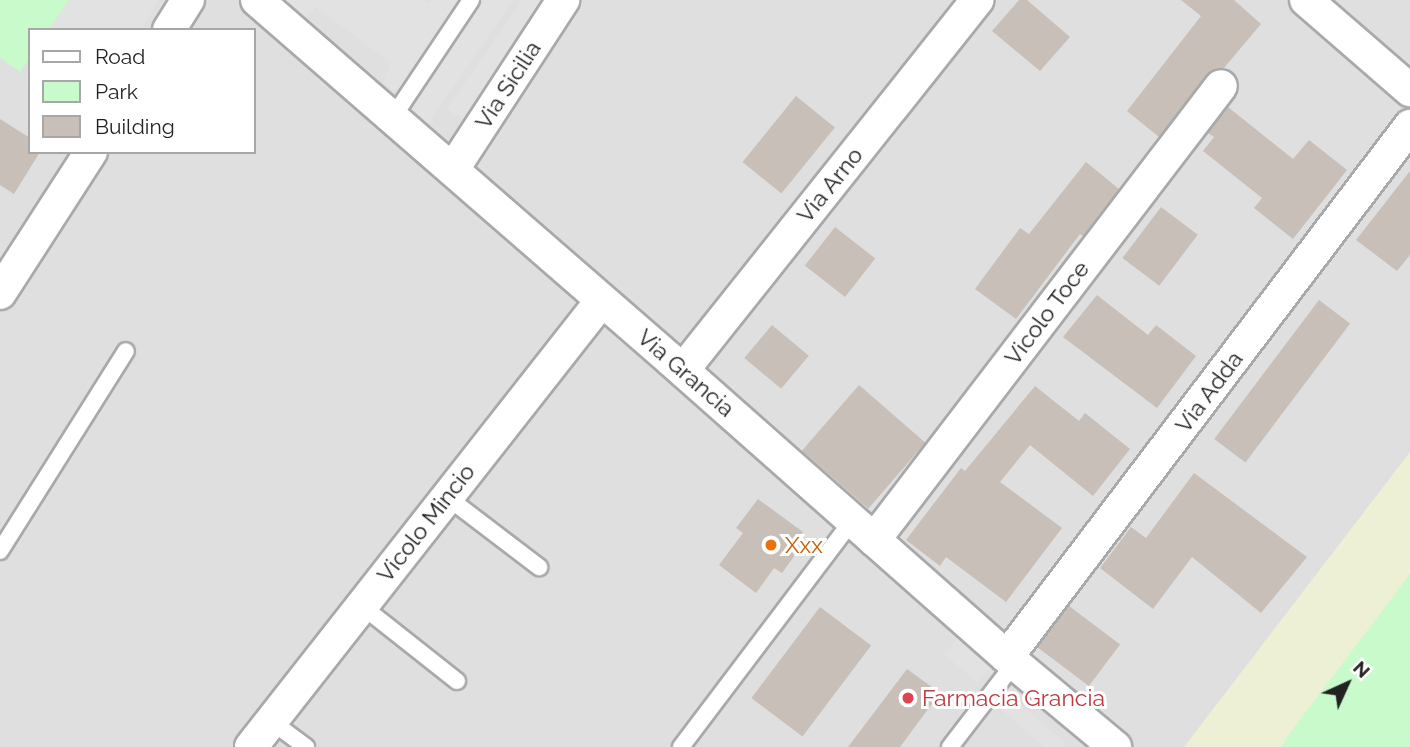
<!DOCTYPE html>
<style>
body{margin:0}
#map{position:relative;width:1410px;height:747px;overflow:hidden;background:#f2efe9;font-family:Raleway,sans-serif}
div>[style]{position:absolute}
.residential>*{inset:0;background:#e0dfdf}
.farmland>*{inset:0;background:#eef0d5}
.park>*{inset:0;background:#c8facc}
.parking>*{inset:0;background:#e2e2e2;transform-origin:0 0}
.building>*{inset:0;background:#c7bfb8;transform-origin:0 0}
.roads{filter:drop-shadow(2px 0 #a9a9a9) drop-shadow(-2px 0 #a9a9a9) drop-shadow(0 2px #a9a9a9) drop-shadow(0 -2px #a9a9a9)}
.service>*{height:16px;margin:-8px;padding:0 8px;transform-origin:8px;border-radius:8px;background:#fff}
.minor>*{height:32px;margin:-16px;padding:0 16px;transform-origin:16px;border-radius:16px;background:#fff}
.dots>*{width:19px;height:19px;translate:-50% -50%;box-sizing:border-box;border:4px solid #fff;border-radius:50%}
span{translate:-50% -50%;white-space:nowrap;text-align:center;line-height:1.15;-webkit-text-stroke:6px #fff;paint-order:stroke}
.street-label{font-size:23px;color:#222}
.food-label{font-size:23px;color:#c56008}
.left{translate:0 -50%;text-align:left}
.health-label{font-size:23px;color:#be3a42}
.legend{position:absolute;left:28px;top:28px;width:228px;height:126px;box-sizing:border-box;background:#fff;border:2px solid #a7a7a7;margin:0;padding:9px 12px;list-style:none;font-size:21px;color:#222}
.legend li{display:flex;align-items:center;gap:14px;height:35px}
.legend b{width:35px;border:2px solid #a7a7a7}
.north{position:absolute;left:1312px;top:649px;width:70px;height:70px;-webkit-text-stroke:5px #fff;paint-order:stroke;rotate:45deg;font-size:19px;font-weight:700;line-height:28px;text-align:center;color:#222}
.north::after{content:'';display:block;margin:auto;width:24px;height:32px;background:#222;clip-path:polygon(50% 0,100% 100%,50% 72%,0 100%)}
</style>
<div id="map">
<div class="residential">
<div style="clip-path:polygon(0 0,183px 0,164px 30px,30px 30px,30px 152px,85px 152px,0 284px)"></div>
<div style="clip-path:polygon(194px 0,247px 0,1106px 747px,0 747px,0 303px,97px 152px,254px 152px,254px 30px,175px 30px)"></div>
<div style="clip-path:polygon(264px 0,1299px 0,1410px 95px,1410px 747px,1122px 747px)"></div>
<div style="clip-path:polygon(1309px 0,1410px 0,1410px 86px)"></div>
</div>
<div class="farmland">
<div style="clip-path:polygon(1410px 452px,1410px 574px,1282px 747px,1184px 747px)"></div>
</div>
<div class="park">
<div style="clip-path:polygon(0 0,69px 0,49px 30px,30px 30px,30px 58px,20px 72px,0 58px)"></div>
<div style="clip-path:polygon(1410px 574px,1410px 747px,1282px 747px,1289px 734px)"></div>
</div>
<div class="parking">
<div style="clip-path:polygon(69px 0,159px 0,141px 30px,49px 30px)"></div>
<div style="clip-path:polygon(285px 0,423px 0,429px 4px,432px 0,513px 0,428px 124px,413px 111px,415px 105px,383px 83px,391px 63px,316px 7px,306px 18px)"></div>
<div style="clip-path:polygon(522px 0,547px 0,465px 121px,447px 109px)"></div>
<div style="left:957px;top:639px;width:44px;height:20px;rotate:41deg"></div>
<div style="clip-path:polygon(1005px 691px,1064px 742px,1064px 747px,1044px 747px,1002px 710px)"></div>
</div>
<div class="building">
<div style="clip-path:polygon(1019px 0,1027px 0,1070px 37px,1040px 71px,992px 31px)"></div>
<div style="clip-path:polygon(1181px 0,1234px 0,1261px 24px,1224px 68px,1215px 69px,1206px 75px,1159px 137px,1127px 111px,1201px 16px)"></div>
<div style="left:796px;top:96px;width:50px;height:85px;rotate:39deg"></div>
<div style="clip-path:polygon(1228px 107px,1293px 159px,1309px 140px,1347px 170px,1293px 239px,1254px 208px,1262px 198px,1203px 151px,1214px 137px,1208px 133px)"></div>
<div style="clip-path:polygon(0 119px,30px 138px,30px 152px,40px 152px,14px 194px,0 185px)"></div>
<div style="clip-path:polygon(1086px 162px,1119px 189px,1083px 236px,1080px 234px,1016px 319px,975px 289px,1020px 228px,1029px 234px)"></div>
<div style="clip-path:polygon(1410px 171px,1410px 255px,1397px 271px,1356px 240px)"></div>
<div style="left:1161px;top:207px;width:46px;height:64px;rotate:37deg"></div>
<div style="left:835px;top:227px;width:51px;height:49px;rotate:38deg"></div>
<div style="clip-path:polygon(1097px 295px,1148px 335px,1156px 325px,1196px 356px,1157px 408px,1063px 337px)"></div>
<div style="left:1319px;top:300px;width:39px;height:174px;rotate:37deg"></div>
<div style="left:772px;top:325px;width:48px;height:43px;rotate:40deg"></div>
<div style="left:859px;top:385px;width:88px;height:87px;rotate:41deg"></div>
<div style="clip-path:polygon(1035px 386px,1079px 421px,1085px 413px,1130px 449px,1093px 496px,1030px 445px,1000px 482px,1062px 528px,1006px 602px,946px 557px,940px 566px,906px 540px,961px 468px,965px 471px)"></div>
<div style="clip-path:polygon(1194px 473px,1307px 557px,1261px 613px,1192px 557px,1153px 609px,1100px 568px,1131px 527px,1146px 538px)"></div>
<div style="clip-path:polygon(758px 499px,803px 532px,789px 550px,795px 555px,782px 573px,774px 568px,756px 593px,719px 565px,743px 533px,736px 528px)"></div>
<div style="left:1069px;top:606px;width:64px;height:52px;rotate:37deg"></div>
<div style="left:820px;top:607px;width:64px;height:114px;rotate:37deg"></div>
<div style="clip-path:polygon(907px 669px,940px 693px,900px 747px,848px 747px)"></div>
</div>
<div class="roads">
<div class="service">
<div style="left:393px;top:117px;width:141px;rotate:-56.3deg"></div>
<div style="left:447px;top:497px;width:116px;rotate:37.3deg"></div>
<div style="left:0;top:551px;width:236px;rotate:-57.8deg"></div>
<div style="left:362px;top:606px;width:121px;rotate:38.3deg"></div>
<div style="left:271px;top:721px;width:44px;rotate:36.6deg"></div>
<div style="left:681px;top:747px;width:283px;rotate:-52.9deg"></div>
<div style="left:950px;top:747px;width:105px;rotate:-52.4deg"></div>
</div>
<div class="minor">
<div style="left:257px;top:0;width:549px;rotate:41.01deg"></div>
<div style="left:671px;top:360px;width:448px;rotate:41.5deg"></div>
<div style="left:1007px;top:657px;width:141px;rotate:39.8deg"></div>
<div style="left:1306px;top:0;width:138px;rotate:40.9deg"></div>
<div style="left:169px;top:30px;width:36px;rotate:-58deg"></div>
<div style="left:453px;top:169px;width:202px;rotate:-56.9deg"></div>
<div style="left:0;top:293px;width:168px;rotate:-57.2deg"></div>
<div style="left:683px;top:370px;width:473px;rotate:-51.5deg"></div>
<div style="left:874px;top:540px;width:571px;rotate:-52.61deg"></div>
<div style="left:1007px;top:657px;width:667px;rotate:-52.8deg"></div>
<div style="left:251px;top:747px;width:568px;rotate:-51.86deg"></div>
</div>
</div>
<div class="dots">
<div style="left:771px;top:545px;background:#e8710a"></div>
<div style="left:908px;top:698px;background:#e0444e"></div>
</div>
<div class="street-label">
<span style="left:508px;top:85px;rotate:-57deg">Via Sicilia</span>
<span style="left:830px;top:185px;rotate:-51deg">Via Arno</span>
<span style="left:1047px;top:313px;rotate:-53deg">Vicolo Toce</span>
<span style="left:686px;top:373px;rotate:41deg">Via Grancia</span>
<span style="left:1209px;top:392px;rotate:-53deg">Via Adda</span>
<span style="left:426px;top:523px;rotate:-52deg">Vicolo Mincio</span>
</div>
<div class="food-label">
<span class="left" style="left:785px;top:545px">Xxx</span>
</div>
<div class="health-label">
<span class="left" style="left:922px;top:698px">Farmacia Grancia</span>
</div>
<ul class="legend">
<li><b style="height:9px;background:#fff"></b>Road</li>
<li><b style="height:19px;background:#c8facc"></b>Park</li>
<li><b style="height:19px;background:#c7bfb8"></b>Building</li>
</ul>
<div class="north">N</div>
</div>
